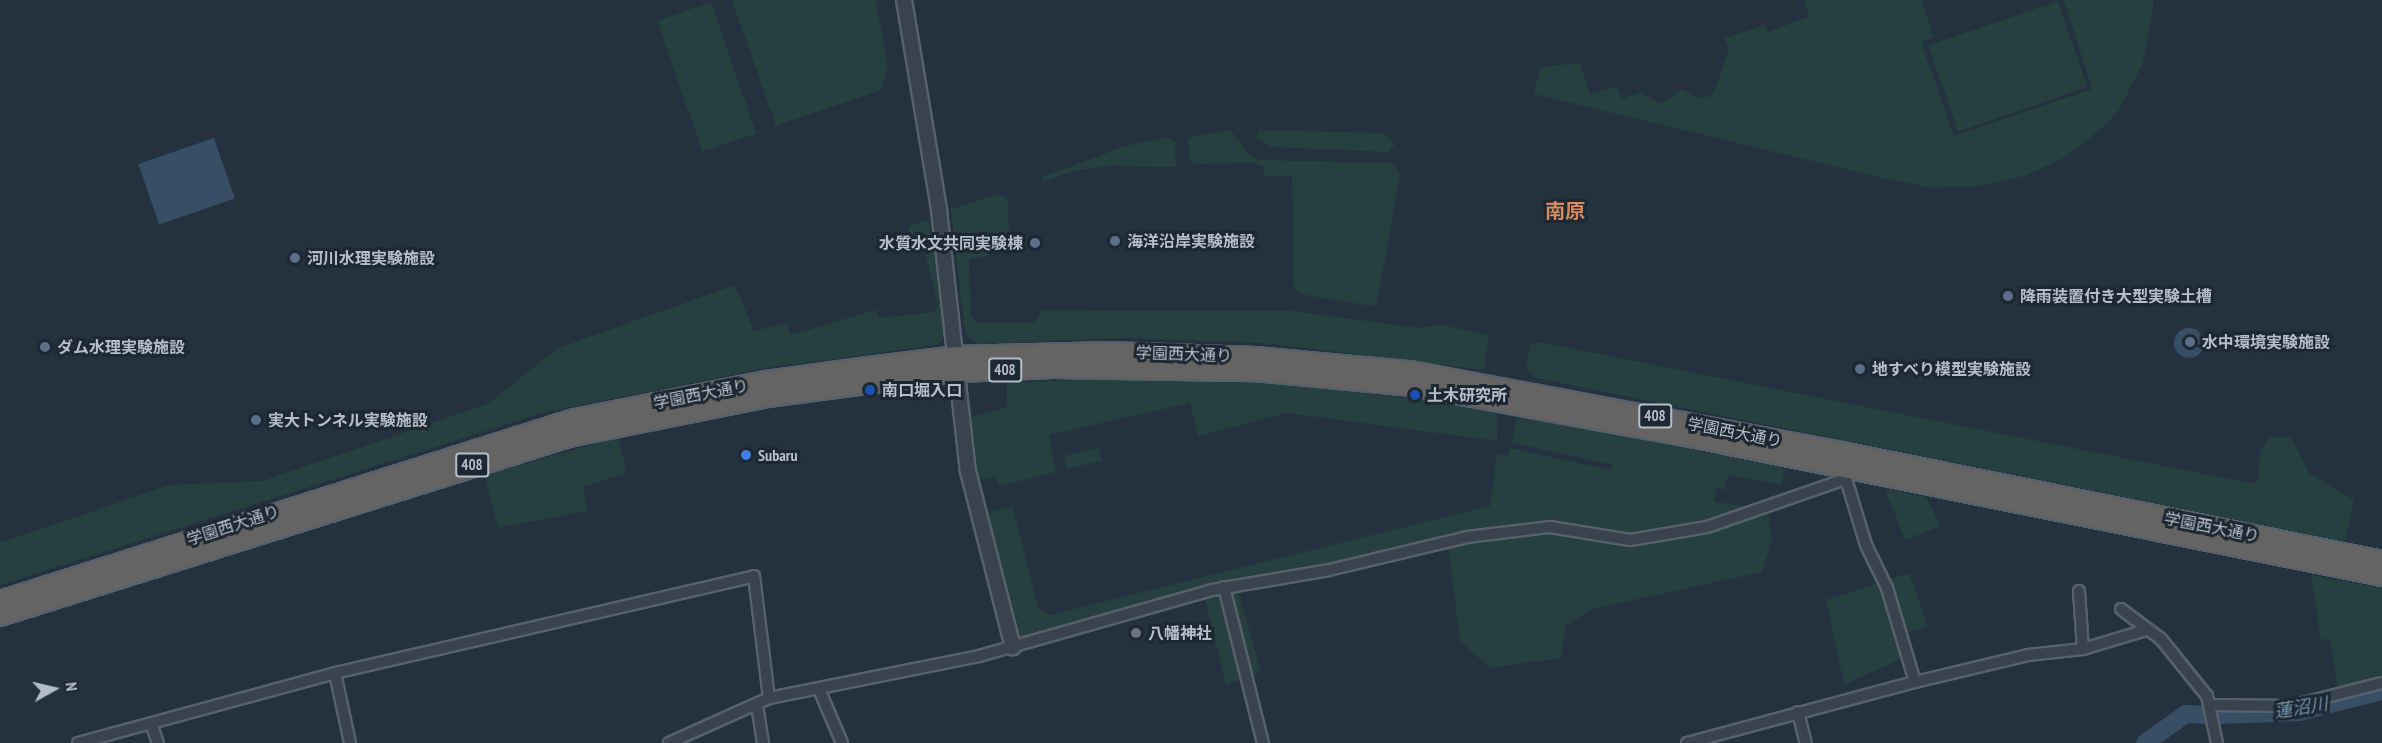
<!DOCTYPE html>
<meta charset="utf-8">
<style>
body{margin:0}
#map{position:relative;width:2382px;height:743px;overflow:hidden;background:#24313e;font-family:"PT Sans Narrow","Noto Sans JP",sans-serif}
div>[style]{position:absolute}
.green>*{inset:0;background:#263f3f;transform-origin:0 0}
.water>*{inset:0;background:#374e65;transform-origin:0 0}
.round{border-radius:50%}
.river>*{height:18px;margin:-9px;padding:0 9px;transform-origin:9px;border-radius:9px;background:#374e65}
.roads{filter:drop-shadow(2px 0 #56616c) drop-shadow(-2px 0 #56616c) drop-shadow(0 2px #56616c) drop-shadow(0 -2px #56616c)}
.minor>*{height:10px;margin:-5px;padding:0 5px;transform-origin:5px;border-radius:5px;background:#38434e}
.tertiary>*{height:14px;margin:-7px;padding:0 7px;transform-origin:7px;border-radius:7px;background:#38434e}
.trunk>*{height:18px;margin:-9px;padding:0 9px;transform-origin:9px;border-radius:9px;background:#656462}
.dots>*{width:16px;height:16px;translate:-50% -50%;box-sizing:border-box;border:3px solid #1d2833;border-radius:50%}
span{translate:-50% -50%;white-space:nowrap;text-align:center;line-height:1.15;-webkit-text-stroke:6px #1d2833;paint-order:stroke}
.shield-label span{padding:2px 4px;background:#1d2833;border:2px solid;border-radius:4px;-webkit-text-stroke-width:0}
.shield-label{font-size:15px;color:#b4bec9;font-weight:700}
.poi-label{font-size:16px;color:#b4bec9;font-weight:700}
.left{translate:0 -50%;text-align:left}
.right{translate:-100% -50%;text-align:right}
.street-label{font-size:16px;color:#b4bec9}
.water-label{font-size:18px;color:#7391ad;font-style:italic}
.quarter-label{font-size:20px;color:#d68a62;font-weight:700}
.north{position:absolute;left:24px;top:659px;width:60px;height:60px;-webkit-text-stroke:4px #1d2833;paint-order:stroke;rotate:82deg;font-size:16px;font-weight:700;line-height:24px;text-align:center;color:#b4bec9}
.north::after{content:'';display:block;margin:auto;width:21px;height:27px;background:#b4bec9;clip-path:polygon(50% 0,100% 100%,50% 72%,0 100%)}
</style>
<div id="map">
<div class="green">
<div style="clip-path:polygon(732px 0,876px 0,888px 68px,881px 90px,776px 126px)"></div>
<div style="clip-path:polygon(1804px 0,1922px 0,1934px 38px,1921px 42px,1954px 136px,2092px 89px,2064px 0,2153px 0,2153px 10px,2143px 63px,2119px 110px,2104px 127px,2064px 158px,2024px 176px,1981px 186px,1933px 188px,1887px 179px,1534px 94px,1540px 67px,1580px 63px,1590px 94px,1617px 86px,1622px 99px,1641px 92px,1661px 104px,1682px 89px,1698px 98px,1712px 96px,1729px 51px,1725px 38px,1765px 25px,1768px 32px,1809px 17px)"></div>
<div style="left:2058px;top:1px;width:91px;height:137px;rotate:71deg"></div>
<div style="left:711px;top:2px;width:139px;height:57px;rotate:71deg"></div>
<div style="clip-path:polygon(1230px 130px,1250px 155px,1259px 160px,1392px 163px,1397px 168px,1400px 176px,1377px 303px,1371px 306px,1299px 294px,1294px 287px,1292px 176px,1264px 176px,1263px 166px,1252px 163px,1194px 164px,1190px 160px,1188px 138px)"></div>
<div style="clip-path:polygon(1263px 130px,1384px 133px,1395px 144px,1389px 152px,1271px 147px,1257px 139px,1258px 132px)"></div>
<div style="clip-path:polygon(1168px 137px,1175px 142px,1176px 167px,1109px 166px,1074px 171px,1044px 182px,1042px 177px,1126px 146px)"></div>
<div style="clip-path:polygon(1000px 194px,1008px 200px,1009px 235px,987px 235px,988px 257px,969px 259px,971px 316px,978px 323px,1035px 322px,1041px 310px,1292px 311px,1419px 328px,1442px 325px,1489px 335px,1484px 370px,1263px 343px,1121px 338px,978px 344px,965px 335px,951px 209px)"></div>
<div style="clip-path:polygon(929px 220px,948px 332px,938px 345px,772px 367px,542px 413px,0 585px,0 543px,169px 485px,262px 481px,488px 404px,558px 348px,735px 285px,754px 331px,787px 323px,791px 335px,875px 310px,879px 318px,934px 312px,938px 307px,925px 250px,907px 239px,909px 226px)"></div>
<div style="clip-path:polygon(1539px 342px,2250px 483px,2258px 480px,2260px 451px,2270px 437px,2291px 437px,2309px 473px,2354px 500px,2345px 542px,1536px 378px,1526px 368px,1530px 345px)"></div>
<div style="clip-path:polygon(1114px 378px,1278px 384px,1425px 400px,1498px 414px,1497px 441px,1287px 413px,1198px 436px,1190px 403px,1049px 435px,1056px 472px,998px 486px,996px 477px,979px 480px,968px 418px,1007px 407px,1007px 383px)"></div>
<div style="clip-path:polygon(1518px 415px,1785px 468px,1782px 484px,1728px 475px,1724px 490px,1716px 488px,1715px 502px,1768px 509px,1772px 541px,1762px 572px,1592px 609px,1566px 626px,1561px 658px,1490px 668px,1460px 641px,1448px 545px,1236px 583px,1261px 672px,1226px 685px,1203px 591px,1019px 640px,987px 520px,992px 511px,1012px 506px,1038px 607px,1050px 615px,1490px 506px,1497px 454px,1508px 456px,1510px 448px,1610px 470px,1614px 465px,1512px 443px)"></div>
<div style="clip-path:polygon(618px 437px,627px 473px,583px 487px,588px 511px,498px 528px,485px 475px)"></div>
<div style="left:1099px;top:448px;width:13px;height:36px;rotate:77deg"></div>
<div style="clip-path:polygon(1885px 489px,1926px 497px,1941px 526px,1905px 540px)"></div>
<div style="clip-path:polygon(1909px 573px,1928px 627px,1909px 632px,1909px 655px,1844px 685px,1826px 600px)"></div>
<div style="clip-path:polygon(2311px 575px,2382px 588px,2382px 678px,2338px 688px,2330px 639px,2321px 640px)"></div>
</div>
<div class="water">
<div style="left:214px;top:138px;width:64px;height:80px;rotate:71deg"></div>
<div class="round" style="left:2174px;top:328px;width:30px;height:30px"></div>
</div>
<div class="river">
<div style="left:2218px;top:715px;width:81px;rotate:-2.1deg"></div>
<div style="left:2299px;top:712px;width:86px;rotate:-14.2deg"></div>
<div style="left:2145px;top:743px;width:50px;rotate:-35.3deg"></div>
<div style="left:2186px;top:714px;width:21px;rotate:3deg"></div>
</div>
<div class="roads">
<div class="minor">
<div style="left:1846px;top:479px;width:69px;rotate:73.1deg"></div>
<div style="left:1866px;top:545px;width:48px;rotate:64deg"></div>
<div style="left:1887px;top:588px;width:98px;rotate:73.4deg"></div>
<div style="left:1224px;top:587px;width:161px;rotate:76deg"></div>
<div style="left:2079px;top:591px;width:58px;rotate:86.1deg"></div>
<div style="left:2121px;top:609px;width:50px;rotate:36.9deg"></div>
<div style="left:2161px;top:639px;width:73px;rotate:51.1deg"></div>
<div style="left:2207px;top:696px;width:48px;rotate:78deg"></div>
<div style="left:335px;top:673px;width:72px;rotate:77.9deg"></div>
<div style="left:819px;top:689px;width:59px;rotate:66.9deg"></div>
<div style="left:757px;top:705px;width:38px;rotate:81deg"></div>
<div style="left:2211px;top:705px;width:80px;rotate:0.7deg"></div>
<div style="left:2291px;top:706px;width:94px;rotate:-14.2deg"></div>
<div style="left:1798px;top:712px;width:32px;rotate:76deg"></div>
<div style="left:151px;top:723px;width:21px;rotate:71deg"></div>
<div style="left:78px;top:743px;width:266px;rotate:-15.2deg"></div>
<div style="left:335px;top:673px;width:430px;rotate:-13deg"></div>
<div style="left:754px;top:576px;width:123px;rotate:83deg"></div>
<div style="left:669px;top:743px;width:110px;rotate:-24.2deg"></div>
<div style="left:769px;top:698px;width:214px;rotate:-11.3deg"></div>
<div style="left:979px;top:656px;width:242px;rotate:-15.8deg"></div>
<div style="left:1212px;top:590px;width:119px;rotate:-9.7deg"></div>
<div style="left:1329px;top:570px;width:142px;rotate:-13.4deg"></div>
<div style="left:1467px;top:537px;width:84px;rotate:-6.9deg"></div>
<div style="left:1550px;top:527px;width:81px;rotate:9.2deg"></div>
<div style="left:1630px;top:540px;width:78px;rotate:-9.6deg"></div>
<div style="left:1707px;top:527px;width:147px;rotate:-19.1deg"></div>
<div style="left:1846px;top:479px;width:9px;rotate:-77deg"></div>
<div style="left:1687px;top:743px;width:236px;rotate:-15deg"></div>
<div style="left:1915px;top:682px;width:116px;rotate:-13.4deg"></div>
<div style="left:2028px;top:655px;width:55px;rotate:-6.2deg"></div>
<div style="left:2083px;top:649px;width:66px;rotate:-16.8deg"></div>
</div>
<div class="tertiary">
<div style="left:904px;top:0;width:213px;rotate:80.5deg"></div>
<div style="left:939px;top:210px;width:263px;rotate:83.7deg"></div>
<div style="left:968px;top:471px;width:182px;rotate:75.7deg"></div>
</div>
<div class="trunk">
<div style="left:0;top:601px;width:602px;rotate:-17.59deg"></div>
<div style="left:574px;top:419px;width:196px;rotate:-11.2deg"></div>
<div style="left:766px;top:381px;width:103px;rotate:-7.8deg"></div>
<div style="left:868px;top:367px;width:90px;rotate:-7deg"></div>
<div style="left:957px;top:356px;width:149px;rotate:-1.5deg"></div>
<div style="left:1106px;top:352px;width:149px;rotate:1.9deg"></div>
<div style="left:1255px;top:357px;width:156px;rotate:5.2deg"></div>
<div style="left:1410px;top:371px;width:445px;rotate:10.6deg"></div>
<div style="left:1847px;top:453px;width:546px;rotate:11.41deg"></div>
<div style="left:0;top:616px;width:596px;rotate:-17.46deg"></div>
<div style="left:569px;top:437px;width:203px;rotate:-11.4deg"></div>
<div style="left:768px;top:397px;width:192px;rotate:-7.5deg"></div>
<div style="left:958px;top:372px;width:95px;rotate:-2.4deg"></div>
<div style="left:1053px;top:368px;width:200px;rotate:0.9deg"></div>
<div style="left:1253px;top:371px;width:160px;rotate:5.4deg"></div>
<div style="left:1412px;top:386px;width:288px;rotate:10.4deg"></div>
<div style="left:1695px;top:438px;width:701px;rotate:11.36deg"></div>
</div>
</div>
<div class="dots">
<div style="left:1115px;top:241px;background:#5c6f8a"></div>
<div style="left:1035px;top:243px;background:#5c6f8a"></div>
<div style="left:295px;top:258px;background:#5c6f8a"></div>
<div style="left:2008px;top:296px;background:#5c6f8a"></div>
<div style="left:2190px;top:342px;background:#5c6f8a"></div>
<div style="left:45px;top:347px;background:#5c6f8a"></div>
<div style="left:1860px;top:369px;background:#5c6f8a"></div>
<div style="left:870px;top:390px;background:#1a4fb4"></div>
<div style="left:1415px;top:395px;background:#1a4fb4"></div>
<div style="left:256px;top:420px;background:#5c6f8a"></div>
<div style="left:746px;top:455px;background:#3f7fe0"></div>
<div style="left:1136px;top:633px;background:#6b7280"></div>
</div>
<div class="shield-label">
<span style="left:1005px;top:370px">408</span>
<span style="left:1655px;top:416px">408</span>
<span style="left:472px;top:465px">408</span>
</div>
<div class="poi-label">
<span class="left" style="left:1127px;top:241px">海洋沿岸実験施設</span>
<span class="right" style="left:1023px;top:243px">水質水文共同実験棟</span>
<span class="left" style="left:307px;top:258px">河川水理実験施設</span>
<span class="left" style="left:2020px;top:296px">降雨装置付き大型実験土槽</span>
<span class="left" style="left:2202px;top:342px">水中環境実験施設</span>
<span class="left" style="left:57px;top:347px">ダム水理実験施設</span>
<span class="left" style="left:1872px;top:369px">地すべり模型実験施設</span>
<span class="left" style="left:882px;top:390px">南口堀入口</span>
<span class="left" style="left:1427px;top:395px">土木研究所</span>
<span class="left" style="left:268px;top:420px">実大トンネル実験施設</span>
<span class="left" style="left:758px;top:455px">Subaru</span>
<span class="left" style="left:1148px;top:633px">八幡神社</span>
</div>
<div class="street-label">
<span style="left:1184px;top:354px;rotate:2deg">学園西大通り</span>
<span style="left:701px;top:394px;rotate:-11deg">学園西大通り</span>
<span style="left:1735px;top:432px;rotate:11deg">学園西大通り</span>
<span style="left:233px;top:525px;rotate:-18deg">学園西大通り</span>
<span style="left:2212px;top:527px;rotate:11deg">学園西大通り</span>
</div>
<div class="water-label">
<span style="left:2301px;top:708px;rotate:-9deg">蓮沼川</span>
</div>
<div class="quarter-label">
<span style="left:1565px;top:211px">南原</span>
</div>
<div class="north">N</div>
</div>
